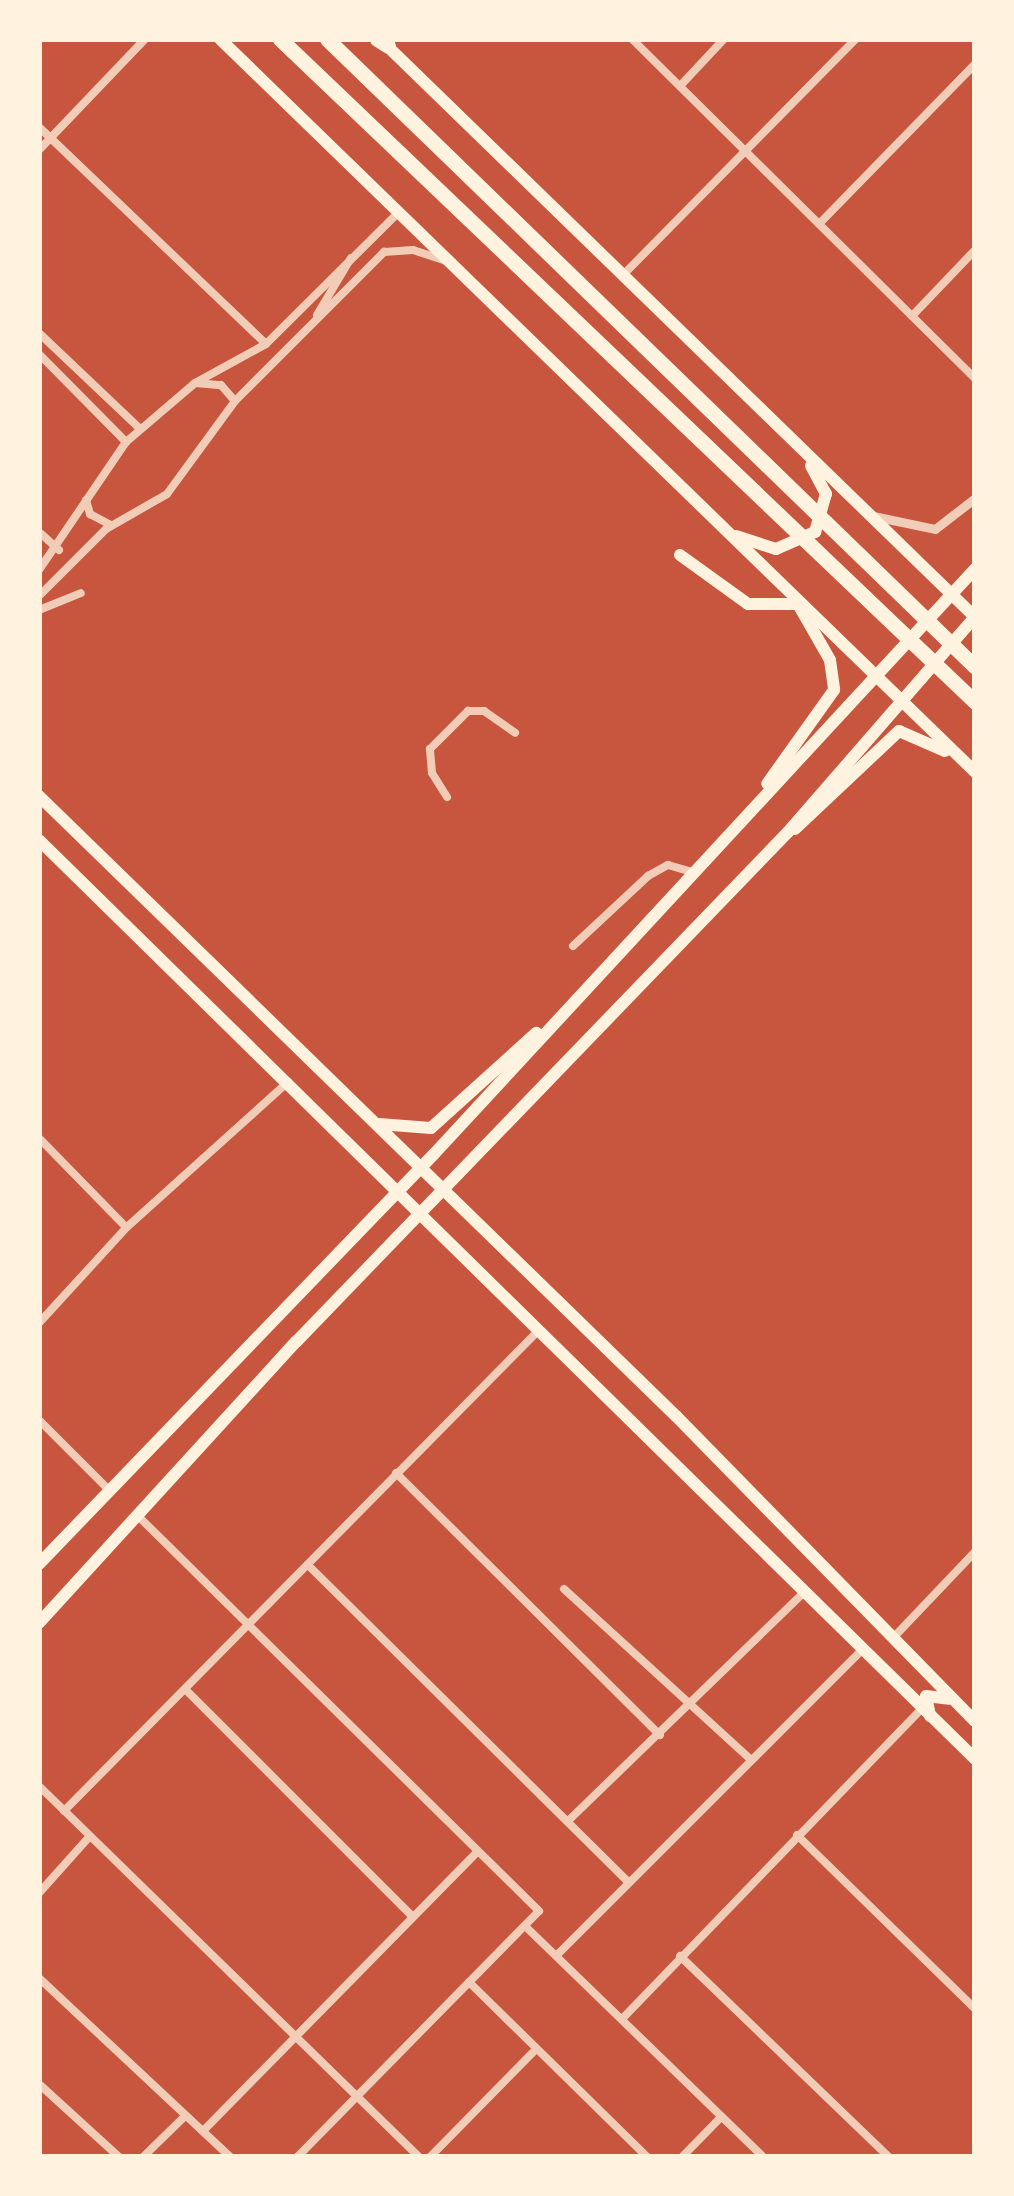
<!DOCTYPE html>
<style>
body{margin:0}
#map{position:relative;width:1014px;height:2196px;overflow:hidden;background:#c8553d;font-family:Mulish,sans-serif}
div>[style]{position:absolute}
.minor>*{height:8px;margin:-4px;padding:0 4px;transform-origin:4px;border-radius:4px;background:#f1ccb7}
.tertiary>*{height:9px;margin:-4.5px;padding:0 4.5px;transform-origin:4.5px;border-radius:4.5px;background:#f1ccb7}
.primary>*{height:12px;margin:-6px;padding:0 6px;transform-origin:6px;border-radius:6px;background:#fff3e0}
.motorway>*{height:15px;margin:-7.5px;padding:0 7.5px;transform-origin:7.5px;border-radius:7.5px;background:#fff3e0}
span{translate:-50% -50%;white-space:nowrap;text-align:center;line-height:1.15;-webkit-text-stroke:9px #fff3e0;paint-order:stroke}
.frame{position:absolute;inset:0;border:42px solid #fff3e0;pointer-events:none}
</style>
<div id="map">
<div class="minor">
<div style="left:632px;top:39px;width:483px;rotate:44.7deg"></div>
<div style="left:680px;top:86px;width:64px;rotate:-46.9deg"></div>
<div style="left:39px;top:127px;width:314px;rotate:43.7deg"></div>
<div style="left:39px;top:150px;width:153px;rotate:-46.3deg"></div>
<div style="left:819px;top:224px;width:223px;rotate:-45.7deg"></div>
<div style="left:622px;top:276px;width:333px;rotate:-45.4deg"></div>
<div style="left:317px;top:315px;width:66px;rotate:-59.2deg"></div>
<div style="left:912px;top:316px;width:91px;rotate:-46.3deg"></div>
<div style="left:39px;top:333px;width:139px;rotate:43.5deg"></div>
<div style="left:39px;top:354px;width:124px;rotate:45.3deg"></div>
<div style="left:196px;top:383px;width:25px;rotate:5deg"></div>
<div style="left:221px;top:385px;width:21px;rotate:49deg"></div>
<div style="left:86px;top:500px;width:15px;rotate:74deg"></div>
<div style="left:90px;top:514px;width:24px;rotate:28deg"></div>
<div style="left:39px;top:532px;width:27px;rotate:42deg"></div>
<div style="left:39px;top:570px;width:155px;rotate:-55.8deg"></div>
<div style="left:126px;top:442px;width:91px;rotate:-40.5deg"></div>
<div style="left:195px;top:383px;width:81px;rotate:-28.8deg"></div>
<div style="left:266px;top:344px;width:186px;rotate:-44.8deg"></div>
<div style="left:39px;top:596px;width:95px;rotate:-45deg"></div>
<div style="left:106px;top:529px;width:70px;rotate:-29.8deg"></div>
<div style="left:167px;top:494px;width:115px;rotate:-53.8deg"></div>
<div style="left:235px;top:401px;width:211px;rotate:-45deg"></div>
<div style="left:384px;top:252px;width:29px;rotate:-4deg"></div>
<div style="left:413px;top:250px;width:36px;rotate:18deg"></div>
<div style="left:39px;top:610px;width:45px;rotate:-22deg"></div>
<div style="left:447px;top:797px;width:28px;rotate:-122deg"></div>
<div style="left:432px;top:773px;width:24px;rotate:-95deg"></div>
<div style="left:430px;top:749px;width:54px;rotate:-45deg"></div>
<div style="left:468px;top:711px;width:16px"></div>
<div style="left:484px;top:711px;width:38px;rotate:35deg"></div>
<div style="left:573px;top:946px;width:103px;rotate:-43deg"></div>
<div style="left:648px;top:876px;width:23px;rotate:-29deg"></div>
<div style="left:668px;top:865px;width:22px;rotate:16deg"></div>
<div style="left:39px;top:1138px;width:124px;rotate:45.7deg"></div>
<div style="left:39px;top:1323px;width:130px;rotate:-47.5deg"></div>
<div style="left:127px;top:1227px;width:217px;rotate:-42deg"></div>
<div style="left:39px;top:1420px;width:98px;rotate:45deg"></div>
<div style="left:396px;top:1473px;width:372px;rotate:44.8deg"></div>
<div style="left:138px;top:1516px;width:563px;rotate:44.57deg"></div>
<div style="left:539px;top:1911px;width:345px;rotate:134.5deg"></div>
<div style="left:308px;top:1565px;width:449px;rotate:44.7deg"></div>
<div style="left:564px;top:1589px;width:253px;rotate:42.4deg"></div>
<div style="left:893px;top:1638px;width:119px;rotate:-46.4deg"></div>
<div style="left:186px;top:1690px;width:318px;rotate:45deg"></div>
<div style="left:39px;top:1786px;width:531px;rotate:44.31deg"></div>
<div style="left:64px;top:1811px;width:673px;rotate:-45.36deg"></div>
<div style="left:568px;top:1821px;width:326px;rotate:-44.1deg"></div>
<div style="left:797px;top:1835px;width:249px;rotate:44.3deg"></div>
<div style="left:39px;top:1893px;width:76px;rotate:-48.2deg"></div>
<div style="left:525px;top:1926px;width:332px;rotate:44.1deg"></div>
<div style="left:557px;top:1955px;width:430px;rotate:-45deg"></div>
<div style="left:680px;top:1956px;width:290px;rotate:43.9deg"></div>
<div style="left:39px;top:1978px;width:262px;rotate:43.1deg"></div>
<div style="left:469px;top:1982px;width:250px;rotate:44.5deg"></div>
<div style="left:622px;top:2019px;width:431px;rotate:-46deg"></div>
<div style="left:39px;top:2084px;width:108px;rotate:42.4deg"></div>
<div style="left:203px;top:2131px;width:392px;rotate:-45.5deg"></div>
<div style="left:143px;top:2157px;width:59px;rotate:-44.3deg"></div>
<div style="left:430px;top:2157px;width:148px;rotate:-45.5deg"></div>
<div style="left:682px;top:2157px;width:56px;rotate:-45.7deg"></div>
</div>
<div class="tertiary">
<div style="left:873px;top:516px;width:63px;rotate:11.8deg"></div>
<div style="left:935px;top:529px;width:51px;rotate:-37.8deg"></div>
</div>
<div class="primary">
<div style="left:220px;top:39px;width:1052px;rotate:44.15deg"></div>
<div style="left:382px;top:41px;width:827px;rotate:44.17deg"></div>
<div style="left:736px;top:536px;width:42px;rotate:18deg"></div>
<div style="left:776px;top:549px;width:43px;rotate:-23.6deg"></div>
<div style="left:815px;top:532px;width:40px;rotate:-74deg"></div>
<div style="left:826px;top:494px;width:32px;rotate:-118deg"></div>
<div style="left:680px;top:555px;width:84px;rotate:35.8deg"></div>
<div style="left:748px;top:604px;width:50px"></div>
<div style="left:798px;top:604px;width:64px;rotate:60.3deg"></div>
<div style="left:830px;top:660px;width:30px;rotate:82deg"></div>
<div style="left:834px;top:690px;width:115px;rotate:125.5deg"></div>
<div style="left:39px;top:796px;width:889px;rotate:44.23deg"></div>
<div style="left:676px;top:1416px;width:427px;rotate:45.6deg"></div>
<div style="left:795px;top:829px;width:143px;rotate:-43.3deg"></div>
<div style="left:899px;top:731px;width:50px;rotate:23.5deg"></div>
<div style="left:39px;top:840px;width:1312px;rotate:44.47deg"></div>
<div style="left:379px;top:1124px;width:52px;rotate:4.4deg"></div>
<div style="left:431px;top:1128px;width:142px;rotate:-42.1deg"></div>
<div style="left:39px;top:1564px;width:569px;rotate:-46.07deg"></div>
<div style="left:434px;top:1154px;width:797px;rotate:-47.24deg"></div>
<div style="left:39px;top:1623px;width:381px;rotate:-47.6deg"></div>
<div style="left:296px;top:1342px;width:709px;rotate:-46.03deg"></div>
<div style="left:788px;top:832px;width:285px;rotate:-49deg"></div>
<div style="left:930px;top:1716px;width:20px;rotate:-101deg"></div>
<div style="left:926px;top:1696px;width:23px;rotate:7deg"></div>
</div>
<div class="motorway">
<div style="left:280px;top:39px;width:961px;rotate:43.65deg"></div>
<div style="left:327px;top:39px;width:902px;rotate:44.1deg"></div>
<div style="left:377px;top:39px;width:13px;rotate:32deg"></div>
</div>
<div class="frame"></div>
</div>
